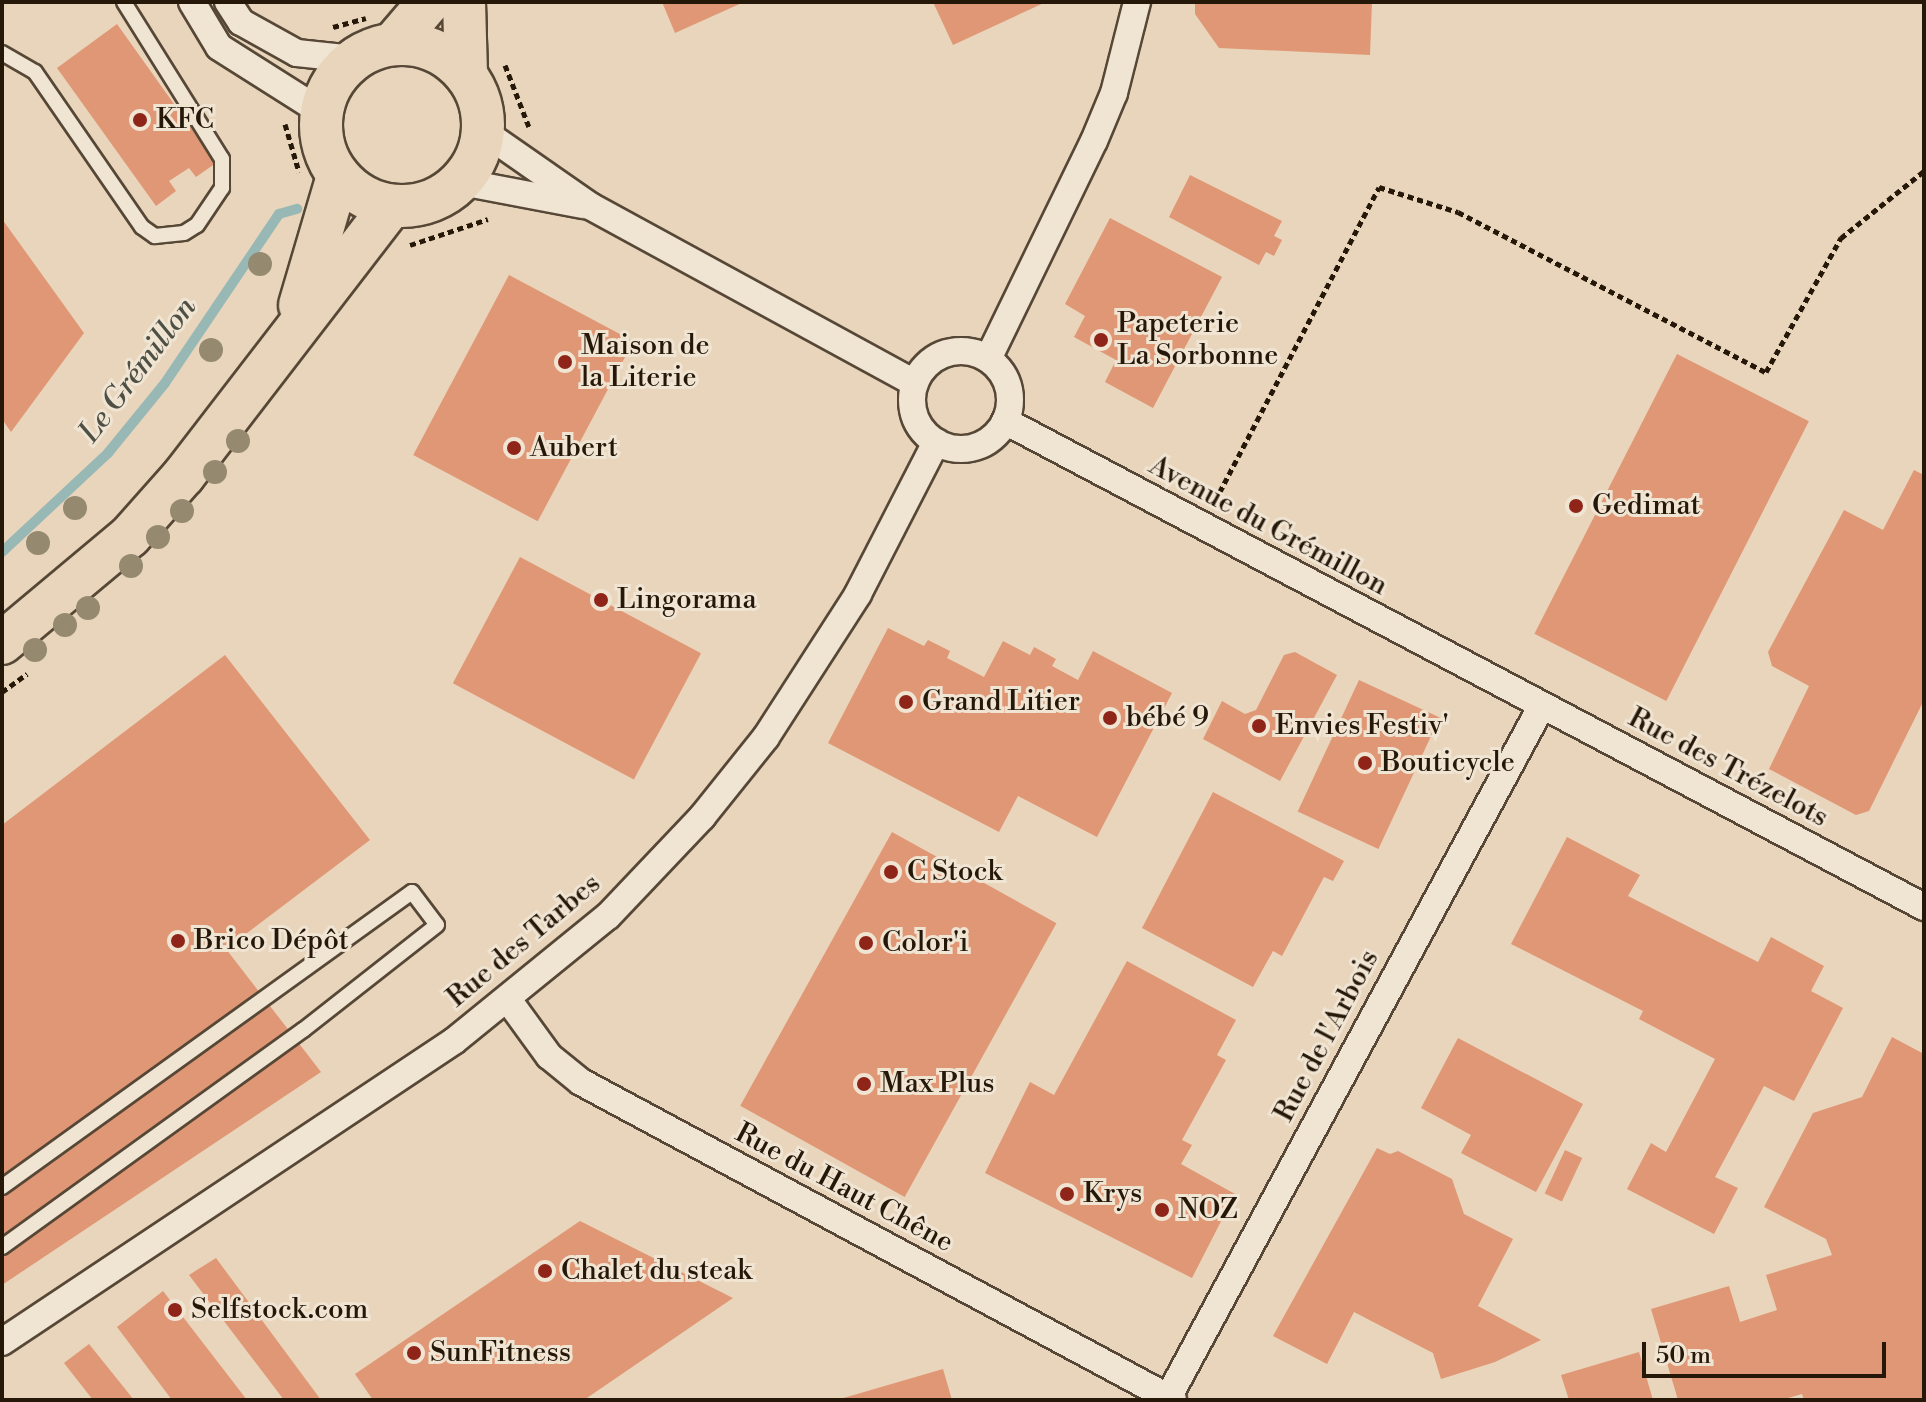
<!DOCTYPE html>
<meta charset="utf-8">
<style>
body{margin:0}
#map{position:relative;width:1926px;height:1402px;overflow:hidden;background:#e8d5bb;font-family:"Libre Bodoni",serif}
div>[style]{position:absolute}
.stream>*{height:10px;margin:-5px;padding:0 5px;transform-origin:5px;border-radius:5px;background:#98b8b5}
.building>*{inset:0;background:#e09775;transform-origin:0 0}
.path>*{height:5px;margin-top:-2.5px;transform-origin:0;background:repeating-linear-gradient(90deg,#261809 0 6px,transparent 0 10px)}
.roads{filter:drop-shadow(2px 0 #564736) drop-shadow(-2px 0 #564736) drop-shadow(0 2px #564736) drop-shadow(0 -2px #564736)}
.service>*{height:14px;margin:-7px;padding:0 7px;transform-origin:7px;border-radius:7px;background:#f0e4d3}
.minor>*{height:26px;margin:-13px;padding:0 13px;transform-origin:13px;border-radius:13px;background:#f0e4d3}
.minor>.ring{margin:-13px;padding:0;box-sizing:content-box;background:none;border:26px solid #f0e4d3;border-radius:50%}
.primary>*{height:42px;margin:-21px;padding:0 21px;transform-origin:21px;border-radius:21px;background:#e8d5bb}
.primary>.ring{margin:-21px;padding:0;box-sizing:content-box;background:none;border:42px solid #e8d5bb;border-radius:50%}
.trees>*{width:24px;height:24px;margin:-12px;border-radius:50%;background:#958970}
.dots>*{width:22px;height:22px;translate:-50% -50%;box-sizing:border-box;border:4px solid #f0e4d3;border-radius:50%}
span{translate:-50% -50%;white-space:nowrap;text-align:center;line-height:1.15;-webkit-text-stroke:6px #f0e4d3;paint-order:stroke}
.poi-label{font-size:28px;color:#261809}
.left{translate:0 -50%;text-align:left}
.street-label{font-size:28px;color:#261809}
.water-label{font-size:30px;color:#4e5045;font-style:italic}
.frame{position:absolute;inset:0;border:4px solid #261809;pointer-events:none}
.scale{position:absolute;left:1642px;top:1342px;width:244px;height:36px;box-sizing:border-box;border:4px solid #261809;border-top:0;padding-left:10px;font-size:24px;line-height:28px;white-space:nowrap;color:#261809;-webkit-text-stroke:6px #f0e4d3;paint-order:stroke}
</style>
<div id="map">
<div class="stream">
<div style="left:2px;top:552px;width:145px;rotate:-43deg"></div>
<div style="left:108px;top:453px;width:90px;rotate:-50.8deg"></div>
<div style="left:165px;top:383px;width:204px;rotate:-56deg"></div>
<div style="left:279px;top:214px;width:19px;rotate:-16deg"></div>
</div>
<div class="building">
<div style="clip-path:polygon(662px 2px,744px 2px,675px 33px)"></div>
<div style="clip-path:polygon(933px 2px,1046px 2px,953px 45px)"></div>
<div style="clip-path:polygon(1195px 2px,1372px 2px,1370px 55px,1219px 48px,1195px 14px)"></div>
<div style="clip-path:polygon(117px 24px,216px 163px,196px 177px,189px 168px,169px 181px,176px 191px,156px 206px,57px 68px)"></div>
<div style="clip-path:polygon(1190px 175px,1282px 221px,1274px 236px,1282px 240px,1274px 256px,1266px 252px,1259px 265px,1169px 217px)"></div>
<div style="clip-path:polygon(1110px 218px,1222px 277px,1153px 408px,1105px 382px,1116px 360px,1074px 337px,1085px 316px,1065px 304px)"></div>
<div style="clip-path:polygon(2px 219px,84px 333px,11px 432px,2px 419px)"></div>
<div style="left:509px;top:275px;width:141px;height:204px;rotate:28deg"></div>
<div style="left:1677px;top:354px;width:148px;height:314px;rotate:27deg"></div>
<div style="clip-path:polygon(1914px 470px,1924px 475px,1924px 700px,1869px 811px,1856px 815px,1769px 769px,1809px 686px,1772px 666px,1768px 652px,1844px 510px,1883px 530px)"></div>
<div style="left:520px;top:557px;width:205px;height:143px;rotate:28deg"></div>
<div style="clip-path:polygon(888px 628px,924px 646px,928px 640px,950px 651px,947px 658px,984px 677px,1003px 641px,1030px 655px,1034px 647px,1056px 659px,1052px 666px,1078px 680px,1093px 651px,1172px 693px,1097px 837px,1018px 796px,999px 832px,828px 743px)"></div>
<div style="clip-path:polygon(1295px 652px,1337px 675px,1280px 781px,1203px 739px,1222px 701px,1245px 714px,1256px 710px,1284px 655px)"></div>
<div style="clip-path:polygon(225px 655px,370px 840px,226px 949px,321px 1072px,2px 1285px,2px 825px)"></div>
<div style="left:1359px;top:680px;width:89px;height:145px;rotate:25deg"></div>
<div style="clip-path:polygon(1213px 792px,1344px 861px,1333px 881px,1324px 877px,1282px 956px,1273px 951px,1253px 987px,1142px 928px)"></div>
<div style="left:892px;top:832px;width:188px;height:313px;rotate:29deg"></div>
<div style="clip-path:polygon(1567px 837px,1640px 875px,1628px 896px,1758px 962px,1771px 937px,1824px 966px,1811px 991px,1843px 1008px,1794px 1101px,1764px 1086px,1715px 1177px,1738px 1188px,1714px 1234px,1627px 1189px,1651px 1143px,1666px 1152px,1715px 1059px,1639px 1019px,1643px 1011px,1511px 944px)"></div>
<div style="clip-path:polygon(1127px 961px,1236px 1020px,1217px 1055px,1226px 1060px,1182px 1140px,1192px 1145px,1181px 1164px,1235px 1194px,1192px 1278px,985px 1173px,1030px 1082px,1054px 1095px)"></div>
<div style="clip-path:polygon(1892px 1037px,1924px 1054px,1924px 1400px,1804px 1400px,1802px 1394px,1781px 1400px,1678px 1400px,1651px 1309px,1729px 1286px,1740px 1322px,1777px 1310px,1766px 1275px,1832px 1255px,1826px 1239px,1764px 1207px,1813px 1113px,1862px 1097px)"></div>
<div style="clip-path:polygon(1458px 1038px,1583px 1104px,1536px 1192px,1461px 1153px,1471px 1135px,1421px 1108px)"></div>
<div style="clip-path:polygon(1377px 1148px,1390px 1154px,1398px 1151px,1452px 1179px,1464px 1214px,1513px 1239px,1478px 1306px,1541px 1340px,1495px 1362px,1441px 1379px,1433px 1353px,1354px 1312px,1327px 1364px,1273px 1336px)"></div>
<div style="left:1565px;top:1150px;width:19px;height:48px;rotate:25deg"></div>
<div style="clip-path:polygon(580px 1221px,733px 1298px,584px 1400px,373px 1400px,355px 1374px)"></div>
<div style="clip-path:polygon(216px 1258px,321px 1400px,284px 1400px,189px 1275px)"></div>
<div style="clip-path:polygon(163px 1291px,247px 1400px,172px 1400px,117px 1327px)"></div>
<div style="clip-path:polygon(89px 1344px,134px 1400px,93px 1400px,64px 1363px)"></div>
<div style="clip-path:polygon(1639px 1352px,1653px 1400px,1569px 1400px,1561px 1375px)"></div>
<div style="clip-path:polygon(943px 1369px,952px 1400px,840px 1400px,840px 1399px)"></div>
</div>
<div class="path">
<div style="left:333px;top:27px;width:34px;rotate:-15deg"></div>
<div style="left:505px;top:65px;width:66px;rotate:68.8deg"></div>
<div style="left:285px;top:124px;width:50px;rotate:73.7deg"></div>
<div style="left:410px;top:245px;width:82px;rotate:-18.4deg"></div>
<div style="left:1215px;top:501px;width:354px;rotate:-62.4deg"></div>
<div style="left:1379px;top:187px;width:83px;rotate:17.6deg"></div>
<div style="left:1458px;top:212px;width:347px;rotate:27.5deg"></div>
<div style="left:1766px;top:372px;width:154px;rotate:-60.8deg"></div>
<div style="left:1841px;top:238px;width:107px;rotate:-38.9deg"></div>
<div style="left:2px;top:692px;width:31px;rotate:-36deg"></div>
</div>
<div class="roads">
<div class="service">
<div style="left:2px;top:53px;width:38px;rotate:30deg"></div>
<div style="left:35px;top:72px;width:188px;rotate:55.4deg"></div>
<div style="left:142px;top:227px;width:16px;rotate:35deg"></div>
<div style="left:155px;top:236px;width:29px;rotate:-6deg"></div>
<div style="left:184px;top:233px;width:15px;rotate:-32deg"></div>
<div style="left:197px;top:225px;width:45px;rotate:-56deg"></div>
<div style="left:222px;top:188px;width:29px;rotate:-90deg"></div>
<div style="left:222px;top:159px;width:185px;rotate:-122deg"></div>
<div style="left:2px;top:1187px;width:505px;rotate:-35.74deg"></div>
<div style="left:412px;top:892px;width:41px;rotate:52.9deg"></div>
<div style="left:437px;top:925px;width:170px;rotate:141.9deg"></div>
<div style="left:303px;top:1030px;width:371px;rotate:144.2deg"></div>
</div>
<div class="minor">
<div style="left:192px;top:2px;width:52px;rotate:59deg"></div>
<div style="left:219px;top:47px;width:122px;rotate:32.3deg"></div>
<div style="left:228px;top:2px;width:24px;rotate:57deg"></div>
<div style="left:241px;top:22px;width:64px;rotate:29deg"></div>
<div style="left:297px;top:53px;width:57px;rotate:6deg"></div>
<div style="left:484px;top:132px;width:129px;rotate:34.9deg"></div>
<div style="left:590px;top:206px;width:370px;rotate:28.6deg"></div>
<div style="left:461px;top:182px;width:124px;rotate:10.7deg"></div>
<div class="ring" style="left:912px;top:351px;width:72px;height:72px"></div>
<div style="left:988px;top:359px;width:242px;rotate:-64.1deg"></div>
<div style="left:1094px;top:141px;width:52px;rotate:-67.4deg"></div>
<div style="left:1114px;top:93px;width:94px;rotate:-75.8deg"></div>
<div style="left:1005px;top:421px;width:1040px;rotate:27.87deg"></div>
<div style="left:509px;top:1001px;width:68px;rotate:54deg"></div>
<div style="left:549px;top:1056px;width:41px;rotate:39.1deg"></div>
<div style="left:581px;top:1082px;width:672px;rotate:28.24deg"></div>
<div style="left:2px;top:1342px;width:543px;rotate:-33.66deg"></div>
<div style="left:454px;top:1041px;width:198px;rotate:-39.1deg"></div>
<div style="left:608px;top:916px;width:137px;rotate:-46.5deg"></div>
<div style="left:702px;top:817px;width:102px;rotate:-51.3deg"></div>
<div style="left:766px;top:737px;width:170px;rotate:-57.2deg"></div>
<div style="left:858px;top:594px;width:171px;rotate:-62.8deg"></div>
<div style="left:1169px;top:1396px;width:783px;rotate:-61.63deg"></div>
</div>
<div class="primary">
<div style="left:464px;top:2px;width:73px;rotate:88.4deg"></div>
<div style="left:393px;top:44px;width:55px;rotate:-49.4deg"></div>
<div class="ring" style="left:321px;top:44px;width:120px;height:120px"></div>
<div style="left:300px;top:305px;width:134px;rotate:-73.6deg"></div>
<div style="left:2px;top:643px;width:167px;rotate:-39.9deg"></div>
<div style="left:130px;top:536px;width:81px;rotate:-48.5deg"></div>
<div style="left:184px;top:475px;width:339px;rotate:-52.4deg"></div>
</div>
</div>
<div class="trees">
<div style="left:260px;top:264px"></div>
<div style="left:211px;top:350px"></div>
<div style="left:238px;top:441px"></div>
<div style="left:215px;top:472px"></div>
<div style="left:75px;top:508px"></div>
<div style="left:182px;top:511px"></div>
<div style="left:158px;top:537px"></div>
<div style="left:38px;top:543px"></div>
<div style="left:131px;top:566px"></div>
<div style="left:88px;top:608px"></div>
<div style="left:65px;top:625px"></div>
<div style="left:35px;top:650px"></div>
</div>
<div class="dots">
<div style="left:140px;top:120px;background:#8f2418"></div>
<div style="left:1101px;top:340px;background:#8f2418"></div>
<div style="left:565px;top:362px;background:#8f2418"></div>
<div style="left:514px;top:448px;background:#8f2418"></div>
<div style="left:1576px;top:506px;background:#8f2418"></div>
<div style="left:601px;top:600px;background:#8f2418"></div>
<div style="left:906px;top:702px;background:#8f2418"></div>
<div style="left:1110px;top:718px;background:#8f2418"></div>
<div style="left:1259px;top:726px;background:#8f2418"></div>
<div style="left:1365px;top:763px;background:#8f2418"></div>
<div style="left:891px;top:872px;background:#8f2418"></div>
<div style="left:178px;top:941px;background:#8f2418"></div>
<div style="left:866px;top:943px;background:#8f2418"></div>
<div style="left:864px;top:1084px;background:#8f2418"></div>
<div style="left:1067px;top:1194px;background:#8f2418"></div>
<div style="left:1162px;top:1210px;background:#8f2418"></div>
<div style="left:545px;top:1271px;background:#8f2418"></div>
<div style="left:175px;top:1310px;background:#8f2418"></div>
<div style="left:414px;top:1353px;background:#8f2418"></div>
</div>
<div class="poi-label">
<span class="left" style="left:156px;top:120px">KFC</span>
<span class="left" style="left:1117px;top:340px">Papeterie<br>La Sorbonne</span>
<span class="left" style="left:581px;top:362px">Maison de<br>la Literie</span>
<span class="left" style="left:530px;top:448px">Aubert</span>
<span class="left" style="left:1592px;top:506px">Gedimat</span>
<span class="left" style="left:617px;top:600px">Lingorama</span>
<span class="left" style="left:922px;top:702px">Grand Litier</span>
<span class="left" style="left:1126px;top:718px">bébé 9</span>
<span class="left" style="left:1275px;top:726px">Envies Festiv'</span>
<span class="left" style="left:1381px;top:763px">Bouticycle</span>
<span class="left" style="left:907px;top:872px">C Stock</span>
<span class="left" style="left:194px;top:941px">Brico Dépôt</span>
<span class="left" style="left:882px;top:943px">Color'i</span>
<span class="left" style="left:880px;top:1084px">Max Plus</span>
<span class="left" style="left:1083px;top:1194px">Krys</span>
<span class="left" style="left:1178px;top:1210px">NOZ</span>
<span class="left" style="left:561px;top:1271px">Chalet du steak</span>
<span class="left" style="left:191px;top:1310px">Selfstock.com</span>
<span class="left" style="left:430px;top:1353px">SunFitness</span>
</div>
<div class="street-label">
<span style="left:1268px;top:526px;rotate:28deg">Avenue du Grémillon</span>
<span style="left:1728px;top:768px;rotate:28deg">Rue des Trézelots</span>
<span style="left:524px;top:941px;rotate:-40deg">Rue des Tarbes</span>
<span style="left:1327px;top:1036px;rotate:-62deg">Rue de l'Arbois</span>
<span style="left:844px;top:1188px;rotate:28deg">Rue du Haut Chêne</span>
</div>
<div class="water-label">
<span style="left:138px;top:370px;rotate:-53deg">Le Grémillon</span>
</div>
<div class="frame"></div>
<div class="scale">50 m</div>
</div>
